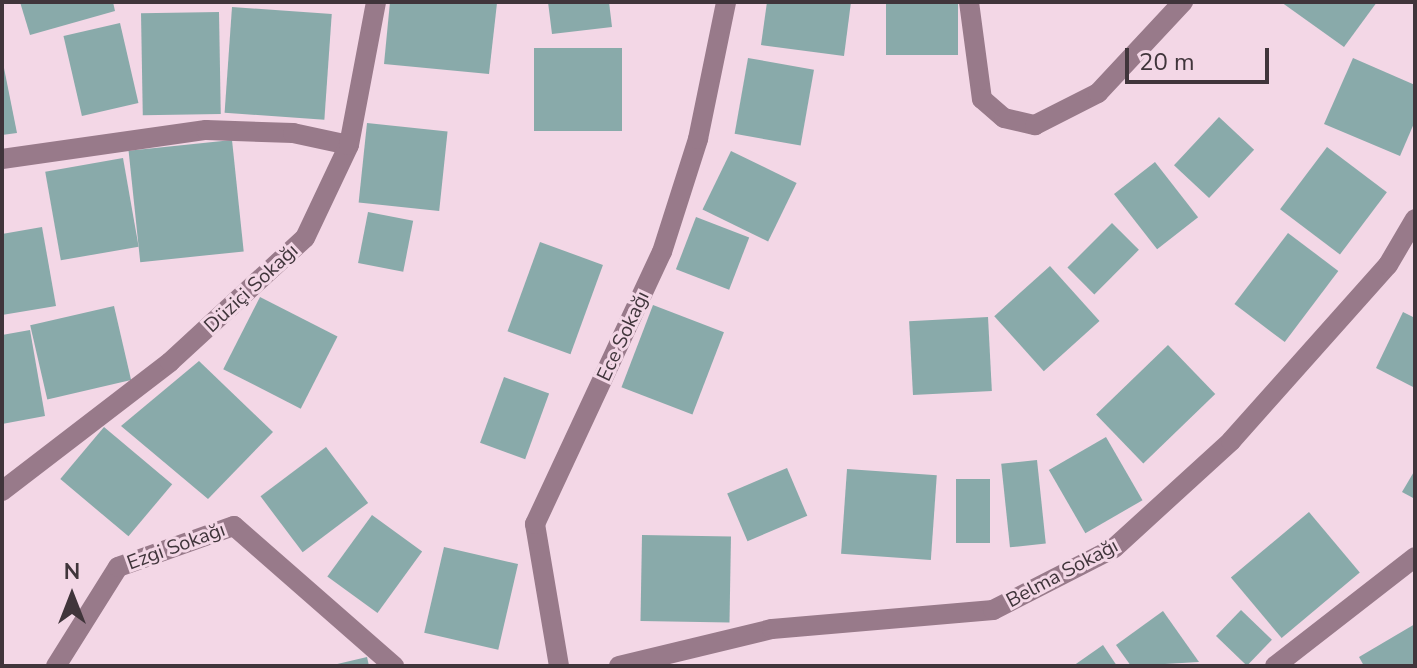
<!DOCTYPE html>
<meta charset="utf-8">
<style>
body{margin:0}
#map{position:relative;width:1417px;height:668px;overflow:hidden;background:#f3d7e6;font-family:"Nunito Sans",sans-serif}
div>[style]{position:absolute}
.building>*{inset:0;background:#89aaaa;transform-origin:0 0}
.minor>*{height:20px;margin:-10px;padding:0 10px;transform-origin:10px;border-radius:10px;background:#987a8a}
span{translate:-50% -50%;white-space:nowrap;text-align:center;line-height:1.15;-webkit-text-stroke:6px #f3d7e6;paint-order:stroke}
.street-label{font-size:20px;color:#40353b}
.frame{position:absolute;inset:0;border:4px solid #40353b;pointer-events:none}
.north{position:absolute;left:32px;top:556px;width:80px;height:80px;-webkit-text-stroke:6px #f3d7e6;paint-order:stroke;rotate:0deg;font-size:22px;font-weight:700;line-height:32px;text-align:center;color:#40353b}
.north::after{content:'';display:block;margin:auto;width:28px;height:36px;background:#40353b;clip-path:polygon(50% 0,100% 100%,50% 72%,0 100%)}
.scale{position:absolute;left:1125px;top:48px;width:144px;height:36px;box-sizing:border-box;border:4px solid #40353b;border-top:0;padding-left:10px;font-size:24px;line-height:28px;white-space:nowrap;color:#40353b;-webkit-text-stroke:6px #f3d7e6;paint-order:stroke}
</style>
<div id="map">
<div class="building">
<div style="clip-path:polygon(20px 2px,113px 2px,115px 11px,30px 35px)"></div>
<div style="clip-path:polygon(390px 2px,497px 3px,489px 74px,384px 64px)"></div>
<div style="clip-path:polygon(548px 2px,609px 2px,612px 27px,552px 34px)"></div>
<div style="clip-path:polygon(767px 2px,851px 2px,844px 56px,761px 45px)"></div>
<div style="left:886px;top:2px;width:72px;height:53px"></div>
<div style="clip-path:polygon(1281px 2px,1377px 2px,1344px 47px)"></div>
<div style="left:232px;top:7px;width:100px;height:106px;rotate:4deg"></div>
<div style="left:219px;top:12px;width:102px;height:78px;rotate:89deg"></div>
<div style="left:120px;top:23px;width:82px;height:58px;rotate:77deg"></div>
<div style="left:534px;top:48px;width:88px;height:83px"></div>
<div style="clip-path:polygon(2px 58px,17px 133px,2px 135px)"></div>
<div style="left:748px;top:58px;width:67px;height:77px;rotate:10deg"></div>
<div style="clip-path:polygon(1353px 58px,1415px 85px,1415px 121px,1400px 156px,1324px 124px)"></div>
<div style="left:1219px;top:117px;width:48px;height:66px;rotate:43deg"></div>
<div style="left:367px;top:123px;width:81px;height:80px;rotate:6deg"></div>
<div style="left:232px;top:140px;width:112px;height:104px;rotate:84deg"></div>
<div style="left:1327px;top:147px;width:75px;height:78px;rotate:37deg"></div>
<div style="left:731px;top:151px;width:73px;height:65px;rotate:26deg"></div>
<div style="left:123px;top:158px;width:90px;height:79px;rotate:80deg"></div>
<div style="left:1155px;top:162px;width:70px;height:52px;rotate:52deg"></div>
<div style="left:368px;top:212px;width:46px;height:52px;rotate:11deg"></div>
<div style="left:696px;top:217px;width:57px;height:56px;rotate:21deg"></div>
<div style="left:1112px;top:223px;width:38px;height:63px;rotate:45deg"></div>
<div style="clip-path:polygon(42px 227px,56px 306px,2px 315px,2px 234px)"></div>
<div style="left:1288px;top:233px;width:63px;height:89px;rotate:37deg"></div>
<div style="left:540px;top:242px;width:67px;height:95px;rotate:20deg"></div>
<div style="left:1050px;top:266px;width:74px;height:75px;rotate:48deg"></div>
<div style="left:260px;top:297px;width:87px;height:81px;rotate:27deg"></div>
<div style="left:653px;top:305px;width:76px;height:88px;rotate:21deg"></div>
<div style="left:114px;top:306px;width:76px;height:86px;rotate:77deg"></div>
<div style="clip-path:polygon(1403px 312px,1415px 318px,1415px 388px,1376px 368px)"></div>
<div style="left:988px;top:317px;width:74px;height:79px;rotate:87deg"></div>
<div style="clip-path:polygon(30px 330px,45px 416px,2px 424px,2px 335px)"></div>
<div style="left:1168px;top:345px;width:68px;height:100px;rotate:46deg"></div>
<div style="clip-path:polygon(199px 361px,273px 432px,208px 499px,121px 426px)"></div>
<div style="left:504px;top:377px;width:48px;height:70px;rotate:20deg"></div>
<div style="left:104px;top:427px;width:89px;height:68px;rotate:40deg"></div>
<div style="left:1106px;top:437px;width:73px;height:66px;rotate:60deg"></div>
<div style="left:326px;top:447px;width:70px;height:82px;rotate:53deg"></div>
<div style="left:1037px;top:460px;width:84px;height:36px;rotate:84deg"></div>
<div style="left:787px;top:468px;width:52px;height:65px;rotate:67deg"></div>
<div style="left:847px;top:469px;width:90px;height:85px;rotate:4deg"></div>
<div style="clip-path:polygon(1415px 470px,1415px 499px,1402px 492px)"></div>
<div style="left:956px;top:479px;width:34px;height:64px"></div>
<div style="left:1309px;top:512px;width:79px;height:102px;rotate:50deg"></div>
<div style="left:372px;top:515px;width:62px;height:76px;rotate:36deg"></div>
<div style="left:642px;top:535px;width:89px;height:86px;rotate:1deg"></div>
<div style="left:444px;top:547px;width:76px;height:88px;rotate:13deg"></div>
<div style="left:1241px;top:610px;width:43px;height:36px;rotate:44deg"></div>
<div style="clip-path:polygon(1163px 611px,1199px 662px,1131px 666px,1116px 645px)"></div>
<div style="clip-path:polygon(1415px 624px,1415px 666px,1364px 666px,1359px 657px)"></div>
<div style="clip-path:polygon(1103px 645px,1117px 666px,1073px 666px)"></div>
<div style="clip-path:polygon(367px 657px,369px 666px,333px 666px,333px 665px)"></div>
</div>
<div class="minor">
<div style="left:969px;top:2px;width:98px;rotate:82.4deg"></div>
<div style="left:982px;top:99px;width:29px;rotate:41deg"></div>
<div style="left:1004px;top:118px;width:32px;rotate:13deg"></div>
<div style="left:1035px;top:125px;width:71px;rotate:-26.9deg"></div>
<div style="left:1098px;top:93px;width:125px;rotate:-47deg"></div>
<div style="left:2px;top:159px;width:206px;rotate:-8.1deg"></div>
<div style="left:206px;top:130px;width:87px;rotate:2deg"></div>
<div style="left:293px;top:133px;width:57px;rotate:12.1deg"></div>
<div style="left:2px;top:491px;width:212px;rotate:-37.5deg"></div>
<div style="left:170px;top:362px;width:183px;rotate:-42.6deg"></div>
<div style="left:305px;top:238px;width:103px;rotate:-64.7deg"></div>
<div style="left:349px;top:145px;width:146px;rotate:-79.3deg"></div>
<div style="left:56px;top:666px;width:117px;rotate:-57.9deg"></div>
<div style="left:118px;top:567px;width:123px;rotate:-19.5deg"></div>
<div style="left:234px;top:526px;width:213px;rotate:41.2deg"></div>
<div style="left:559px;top:666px;width:144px;rotate:-99.6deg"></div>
<div style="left:535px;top:524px;width:300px;rotate:-65deg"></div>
<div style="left:662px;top:252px;width:119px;rotate:-72.3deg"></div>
<div style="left:698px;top:139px;width:140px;rotate:-78.4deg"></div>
<div style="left:619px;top:666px;width:157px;rotate:-13.6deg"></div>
<div style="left:772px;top:629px;width:222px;rotate:-4.9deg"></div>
<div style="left:993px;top:610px;width:136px;rotate:-27.1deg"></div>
<div style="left:1114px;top:548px;width:159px;rotate:-42.4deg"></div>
<div style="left:1231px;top:441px;width:236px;rotate:-48.3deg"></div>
<div style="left:1388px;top:265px;width:53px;rotate:-59.6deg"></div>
<div style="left:1275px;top:666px;width:177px;rotate:-37.9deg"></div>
</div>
<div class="street-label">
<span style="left:251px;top:288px;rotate:-43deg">Düziçi Sokağı</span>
<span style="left:623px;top:336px;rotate:-65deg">Ece Sokağı</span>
<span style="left:176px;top:546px;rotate:-20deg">Ezgi Sokağı</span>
<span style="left:1062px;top:573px;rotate:-28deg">Belma Sokağı</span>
</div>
<div class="frame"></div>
<div class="north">N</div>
<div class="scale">20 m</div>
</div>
